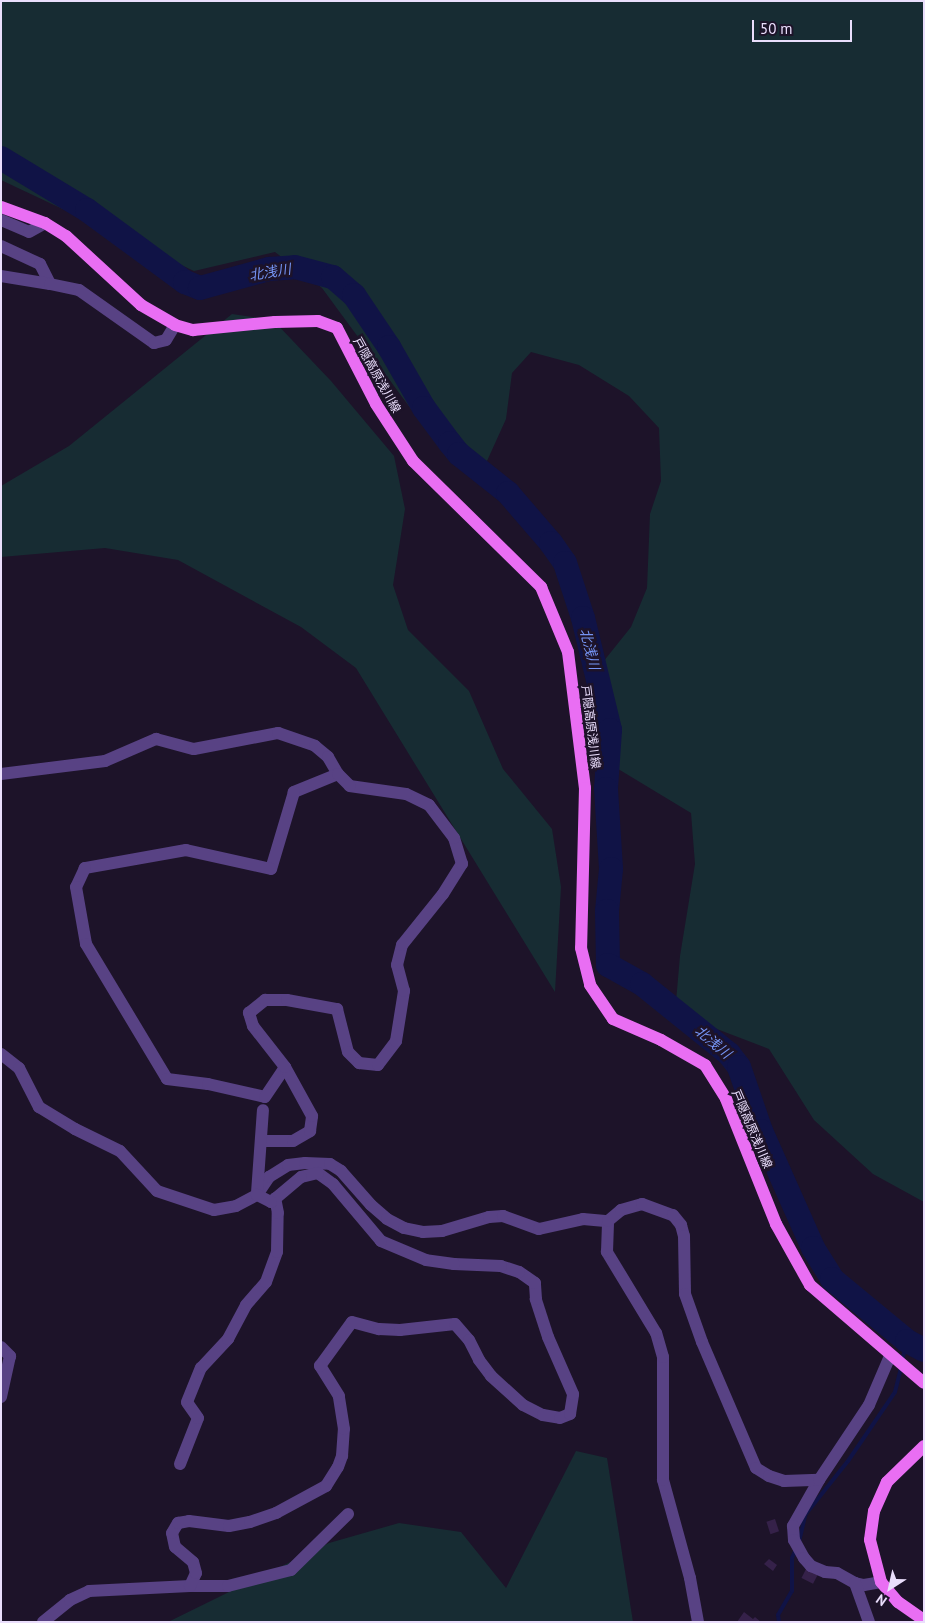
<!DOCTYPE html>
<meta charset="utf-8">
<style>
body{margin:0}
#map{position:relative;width:925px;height:1623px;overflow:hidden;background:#1d1329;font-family:"PT Sans","Noto Sans JP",sans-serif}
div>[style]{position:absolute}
.green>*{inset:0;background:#172c33}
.stream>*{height:4px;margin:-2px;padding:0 2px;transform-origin:2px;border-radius:2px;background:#101346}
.river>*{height:24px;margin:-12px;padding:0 12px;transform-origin:12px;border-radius:12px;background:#101346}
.building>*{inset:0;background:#352149;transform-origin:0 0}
.minor>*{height:12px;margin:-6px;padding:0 6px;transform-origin:6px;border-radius:6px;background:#584284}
.major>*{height:12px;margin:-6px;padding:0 6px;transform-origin:6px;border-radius:6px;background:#e96ef3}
span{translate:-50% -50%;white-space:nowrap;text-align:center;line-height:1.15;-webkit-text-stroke:5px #1d1329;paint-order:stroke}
.street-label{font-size:12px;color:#eadefc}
.water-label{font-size:14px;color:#7594f4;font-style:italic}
.frame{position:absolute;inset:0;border:2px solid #eadefc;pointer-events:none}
.north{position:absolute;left:865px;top:1563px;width:50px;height:50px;-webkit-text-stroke:4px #1d1329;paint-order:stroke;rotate:215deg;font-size:14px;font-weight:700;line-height:20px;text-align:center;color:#eadefc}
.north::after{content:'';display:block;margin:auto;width:18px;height:22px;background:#eadefc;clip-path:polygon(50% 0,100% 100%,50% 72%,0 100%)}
.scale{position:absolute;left:752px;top:20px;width:100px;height:22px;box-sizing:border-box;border:2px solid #eadefc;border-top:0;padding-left:6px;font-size:15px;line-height:18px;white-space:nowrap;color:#eadefc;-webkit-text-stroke:4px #1d1329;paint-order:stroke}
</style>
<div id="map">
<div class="green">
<div style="clip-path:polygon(1px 1px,924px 1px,924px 1202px,873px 1174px,814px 1120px,769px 1049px,675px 1013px,680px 956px,695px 864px,691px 813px,600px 758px,591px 677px,631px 627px,647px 588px,650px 514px,661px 481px,659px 428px,629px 396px,579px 365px,531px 352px,512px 373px,506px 419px,487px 461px,444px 454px,322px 288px,275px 252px,194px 271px,1px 180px)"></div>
<div style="clip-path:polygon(232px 314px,273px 320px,331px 381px,394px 456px,405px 509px,393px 585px,408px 630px,469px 691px,503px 769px,552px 829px,561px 887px,555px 992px,356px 668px,301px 627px,178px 560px,105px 548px,1px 557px,1px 486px,69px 446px)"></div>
<div style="clip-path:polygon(576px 1451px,607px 1458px,633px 1622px,168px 1622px,329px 1543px,399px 1523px,461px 1532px,506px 1588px)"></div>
</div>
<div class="stream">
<div style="left:902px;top:1361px;width:21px;rotate:-76deg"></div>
<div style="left:799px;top:1542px;width:28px;rotate:-77deg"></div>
<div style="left:805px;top:1515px;width:69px;rotate:-51.5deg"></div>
<div style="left:848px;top:1461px;width:83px;rotate:-55.7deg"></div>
<div style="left:895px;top:1392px;width:25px;rotate:-76deg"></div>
<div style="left:779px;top:1622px;width:7px;rotate:-98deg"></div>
<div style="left:778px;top:1615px;width:28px;rotate:-60deg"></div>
<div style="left:792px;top:1591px;width:33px;rotate:-90deg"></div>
<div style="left:792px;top:1558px;width:10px;rotate:-66deg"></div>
</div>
<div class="river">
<div style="left:1px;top:158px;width:100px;rotate:31.2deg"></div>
<div style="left:87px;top:210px;width:122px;rotate:36.3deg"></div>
<div style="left:185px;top:282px;width:16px;rotate:22deg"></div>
<div style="left:200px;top:288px;width:72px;rotate:-15.4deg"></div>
<div style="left:269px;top:269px;width:26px;rotate:-4deg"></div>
<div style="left:295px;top:267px;width:39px;rotate:15deg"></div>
<div style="left:333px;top:277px;width:28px;rotate:41deg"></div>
<div style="left:354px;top:295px;width:63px;rotate:56.1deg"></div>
<div style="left:389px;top:347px;width:70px;rotate:60.2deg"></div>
<div style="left:424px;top:408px;width:44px;rotate:53.4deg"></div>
<div style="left:450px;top:443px;width:14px;rotate:51deg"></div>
<div style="left:459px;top:454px;width:63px;rotate:38.5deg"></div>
<div style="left:508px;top:493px;width:66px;rotate:49.3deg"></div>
<div style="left:551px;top:543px;width:24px;rotate:55deg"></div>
<div style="left:565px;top:563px;width:58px;rotate:71.9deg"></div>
<div style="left:583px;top:618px;width:115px;rotate:76.4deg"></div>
<div style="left:610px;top:730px;width:59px;rotate:93.9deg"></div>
<div style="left:606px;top:789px;width:80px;rotate:86.4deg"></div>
<div style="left:611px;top:869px;width:42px;rotate:95.4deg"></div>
<div style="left:607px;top:911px;width:54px;rotate:88.9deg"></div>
<div style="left:608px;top:965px;width:39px;rotate:29deg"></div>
<div style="left:642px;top:984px;width:112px;rotate:38.8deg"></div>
<div style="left:729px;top:1054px;width:16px;rotate:52deg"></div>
<div style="left:739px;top:1067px;width:68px;rotate:71deg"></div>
<div style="left:761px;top:1131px;width:128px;rotate:66deg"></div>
<div style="left:813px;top:1248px;width:36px;rotate:58deg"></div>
<div style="left:832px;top:1279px;width:97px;rotate:39.6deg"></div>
<div style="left:907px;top:1341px;width:19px;rotate:28deg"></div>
</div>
<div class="building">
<div style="left:775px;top:1519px;width:13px;height:9px;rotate:72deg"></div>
<div style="clip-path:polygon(769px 1559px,777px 1565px,773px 1571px,764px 1564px)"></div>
<div style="left:806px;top:1569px;width:13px;height:10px;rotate:27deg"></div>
<div style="clip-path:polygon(744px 1612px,753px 1619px,755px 1617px,761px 1622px,737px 1622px)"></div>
</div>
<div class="minor">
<div style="left:1px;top:220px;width:30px;rotate:23deg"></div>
<div style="left:29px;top:232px;width:18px;rotate:-29deg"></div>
<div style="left:1px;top:246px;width:43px;rotate:24.8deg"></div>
<div style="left:40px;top:264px;width:22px;rotate:63deg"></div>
<div style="left:50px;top:284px;width:50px;rotate:-170.7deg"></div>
<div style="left:50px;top:284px;width:30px;rotate:12deg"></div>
<div style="left:79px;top:290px;width:92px;rotate:35.2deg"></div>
<div style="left:154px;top:343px;width:12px;rotate:-14deg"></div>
<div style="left:166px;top:340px;width:17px;rotate:-59deg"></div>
<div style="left:1px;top:774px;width:105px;rotate:-7.1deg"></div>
<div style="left:105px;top:761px;width:56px;rotate:-23.3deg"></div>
<div style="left:156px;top:739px;width:39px;rotate:15deg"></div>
<div style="left:194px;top:749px;width:86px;rotate:-10.8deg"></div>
<div style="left:278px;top:733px;width:39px;rotate:19deg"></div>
<div style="left:315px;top:746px;width:17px;rotate:40deg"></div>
<div style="left:328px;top:757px;width:20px;rotate:60deg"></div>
<div style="left:338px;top:774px;width:48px;rotate:157.8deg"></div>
<div style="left:294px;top:792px;width:80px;rotate:106.6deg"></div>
<div style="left:271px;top:869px;width:87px;rotate:-167.4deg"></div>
<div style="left:186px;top:850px;width:103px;rotate:169.9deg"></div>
<div style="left:85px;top:868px;width:21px;rotate:115deg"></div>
<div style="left:76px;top:887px;width:58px;rotate:80deg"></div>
<div style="left:86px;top:944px;width:157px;rotate:59deg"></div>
<div style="left:167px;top:1079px;width:41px;rotate:7deg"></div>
<div style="left:208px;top:1084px;width:58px;rotate:12.8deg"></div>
<div style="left:265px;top:1097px;width:36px;rotate:-56deg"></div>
<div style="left:1px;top:1054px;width:23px;rotate:38deg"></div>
<div style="left:19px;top:1068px;width:44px;rotate:62.9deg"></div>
<div style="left:39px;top:1107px;width:42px;rotate:31.4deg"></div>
<div style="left:75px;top:1129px;width:50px;rotate:26.1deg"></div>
<div style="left:120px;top:1151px;width:54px;rotate:47.2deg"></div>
<div style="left:157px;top:1191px;width:60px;rotate:18.4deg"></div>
<div style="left:214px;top:1210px;width:22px;rotate:-10deg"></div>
<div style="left:236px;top:1206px;width:24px;rotate:-28deg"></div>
<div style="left:257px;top:1195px;width:22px;rotate:-56deg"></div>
<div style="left:269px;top:1177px;width:22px;rotate:-32deg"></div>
<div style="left:288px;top:1165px;width:17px;rotate:-7deg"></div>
<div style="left:305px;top:1163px;width:25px;rotate:2deg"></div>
<div style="left:330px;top:1164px;width:13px;rotate:32deg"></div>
<div style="left:341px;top:1171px;width:45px;rotate:48.6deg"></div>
<div style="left:371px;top:1205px;width:21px;rotate:41deg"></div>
<div style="left:387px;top:1219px;width:19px;rotate:28deg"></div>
<div style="left:404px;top:1228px;width:19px;rotate:12deg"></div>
<div style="left:423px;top:1232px;width:19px;rotate:-3deg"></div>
<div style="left:442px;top:1231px;width:49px;rotate:-16.6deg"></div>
<div style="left:489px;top:1217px;width:14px;rotate:-4deg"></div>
<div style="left:503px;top:1216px;width:38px;rotate:20deg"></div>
<div style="left:539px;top:1229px;width:45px;rotate:-12.8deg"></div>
<div style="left:583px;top:1219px;width:25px;rotate:5deg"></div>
<div style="left:262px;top:1141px;width:31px"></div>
<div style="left:293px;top:1141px;width:20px;rotate:-30deg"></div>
<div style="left:310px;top:1131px;width:15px;rotate:-82deg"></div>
<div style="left:312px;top:1116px;width:56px;rotate:-118.9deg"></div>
<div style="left:285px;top:1067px;width:52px;rotate:-128deg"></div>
<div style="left:253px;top:1026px;width:14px;rotate:-107deg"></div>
<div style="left:249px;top:1013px;width:21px;rotate:-39deg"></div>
<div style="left:265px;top:1000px;width:22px"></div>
<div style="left:287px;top:1000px;width:51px;rotate:10.2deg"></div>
<div style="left:337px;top:1009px;width:44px;rotate:75.7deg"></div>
<div style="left:348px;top:1052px;width:16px;rotate:45deg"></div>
<div style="left:359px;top:1063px;width:19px;rotate:6deg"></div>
<div style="left:378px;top:1065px;width:30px;rotate:-53deg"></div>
<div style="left:396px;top:1041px;width:51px;rotate:-80.9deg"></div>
<div style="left:404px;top:991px;width:27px;rotate:-105deg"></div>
<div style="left:397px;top:965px;width:21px;rotate:-76deg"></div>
<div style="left:402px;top:945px;width:65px;rotate:-51.2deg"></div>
<div style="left:443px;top:894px;width:36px;rotate:-58deg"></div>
<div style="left:462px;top:864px;width:27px;rotate:-107deg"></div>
<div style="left:454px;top:838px;width:41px;rotate:-127.1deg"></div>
<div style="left:429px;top:805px;width:25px;rotate:-154deg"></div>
<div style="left:406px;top:794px;width:57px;rotate:-171.9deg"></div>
<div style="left:350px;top:786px;width:17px;rotate:-135deg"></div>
<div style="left:257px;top:1193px;width:83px;rotate:-85.9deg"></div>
<div style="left:1px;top:1347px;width:13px;rotate:45deg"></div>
<div style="left:10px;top:1356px;width:42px;rotate:102.4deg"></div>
<div style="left:180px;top:1464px;width:49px;rotate:-68.6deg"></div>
<div style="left:198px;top:1418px;width:19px;rotate:-125deg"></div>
<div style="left:187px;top:1402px;width:37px;rotate:-68deg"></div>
<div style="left:201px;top:1368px;width:40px;rotate:-47deg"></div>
<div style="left:228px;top:1339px;width:38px;rotate:-62deg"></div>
<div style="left:246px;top:1305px;width:30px;rotate:-49deg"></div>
<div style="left:266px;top:1282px;width:32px;rotate:-70deg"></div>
<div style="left:277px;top:1252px;width:39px;rotate:-89deg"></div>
<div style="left:278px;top:1213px;width:15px;rotate:-101deg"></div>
<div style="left:819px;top:1480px;width:53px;rotate:119.5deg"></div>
<div style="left:793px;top:1526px;width:14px;rotate:86deg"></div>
<div style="left:794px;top:1540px;width:21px;rotate:61deg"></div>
<div style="left:804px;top:1558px;width:11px;rotate:49deg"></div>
<div style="left:811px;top:1566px;width:15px;rotate:23deg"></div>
<div style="left:825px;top:1572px;width:12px;rotate:5deg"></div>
<div style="left:837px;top:1573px;width:21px;rotate:29deg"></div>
<div style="left:855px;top:1583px;width:9px;rotate:13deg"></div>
<div style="left:864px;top:1585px;width:17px;rotate:-10deg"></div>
<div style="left:855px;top:1583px;width:41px;rotate:70.3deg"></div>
<div style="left:190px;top:1586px;width:38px"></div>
<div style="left:228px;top:1586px;width:65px;rotate:-14.3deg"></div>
<div style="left:291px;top:1570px;width:80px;rotate:-44.5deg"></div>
<div style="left:43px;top:1622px;width:35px;rotate:-39deg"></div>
<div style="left:70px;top:1600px;width:21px;rotate:-25deg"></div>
<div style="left:89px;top:1591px;width:101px;rotate:-2.8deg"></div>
<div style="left:190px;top:1586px;width:14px;rotate:-65deg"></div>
<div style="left:196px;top:1573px;width:11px;rotate:-105deg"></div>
<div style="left:193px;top:1562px;width:23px;rotate:-140deg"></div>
<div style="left:175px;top:1547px;width:14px;rotate:-102deg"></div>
<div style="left:172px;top:1533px;width:12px;rotate:-59deg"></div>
<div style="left:178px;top:1523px;width:11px;rotate:-10deg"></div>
<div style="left:189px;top:1521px;width:40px;rotate:7.1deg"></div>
<div style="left:229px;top:1526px;width:21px;rotate:-11deg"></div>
<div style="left:250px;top:1522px;width:28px;rotate:-19deg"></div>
<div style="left:276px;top:1513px;width:57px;rotate:-28.4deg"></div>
<div style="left:326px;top:1486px;width:22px;rotate:-58deg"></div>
<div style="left:338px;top:1467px;width:12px;rotate:-70deg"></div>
<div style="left:342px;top:1456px;width:27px;rotate:-86deg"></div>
<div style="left:344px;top:1429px;width:33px;rotate:-99deg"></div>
<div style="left:339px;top:1396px;width:36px;rotate:-122deg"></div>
<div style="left:320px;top:1366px;width:54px;rotate:-54deg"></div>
<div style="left:352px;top:1322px;width:28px;rotate:15deg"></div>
<div style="left:379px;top:1329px;width:21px;rotate:3deg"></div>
<div style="left:400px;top:1330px;width:55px;rotate:-6.2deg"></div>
<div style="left:455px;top:1324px;width:21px;rotate:49deg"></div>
<div style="left:469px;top:1340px;width:22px;rotate:63deg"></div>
<div style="left:479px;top:1360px;width:20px;rotate:53deg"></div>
<div style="left:491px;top:1376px;width:43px;rotate:42.2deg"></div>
<div style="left:523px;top:1405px;width:22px;rotate:27deg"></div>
<div style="left:543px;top:1415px;width:17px;rotate:10deg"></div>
<div style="left:560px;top:1418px;width:11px;rotate:-22deg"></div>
<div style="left:570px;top:1414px;width:20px;rotate:-81deg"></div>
<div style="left:573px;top:1394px;width:62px;rotate:-113.7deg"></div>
<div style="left:548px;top:1337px;width:40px;rotate:-108deg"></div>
<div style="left:536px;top:1299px;width:16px;rotate:-94deg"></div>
<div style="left:535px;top:1283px;width:19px;rotate:-145deg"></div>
<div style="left:519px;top:1272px;width:19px;rotate:-162deg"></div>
<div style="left:501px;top:1266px;width:47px;rotate:-177.6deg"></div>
<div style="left:454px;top:1264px;width:28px;rotate:-172deg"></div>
<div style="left:426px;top:1260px;width:49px;rotate:-157.1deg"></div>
<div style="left:381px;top:1241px;width:75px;rotate:-130.1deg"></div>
<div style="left:333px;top:1184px;width:19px;rotate:-144deg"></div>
<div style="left:318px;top:1173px;width:17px;rotate:167deg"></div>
<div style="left:301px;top:1177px;width:39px;rotate:140deg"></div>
<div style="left:271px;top:1202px;width:16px;rotate:-153deg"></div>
<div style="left:698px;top:1622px;width:45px;rotate:-100.3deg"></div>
<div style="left:690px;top:1578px;width:102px;rotate:-105.4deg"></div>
<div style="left:663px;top:1480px;width:123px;rotate:-90deg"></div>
<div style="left:663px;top:1357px;width:25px;rotate:-106deg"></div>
<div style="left:656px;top:1333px;width:95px;rotate:-121.2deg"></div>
<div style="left:607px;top:1252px;width:31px;rotate:-88deg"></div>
<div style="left:608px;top:1221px;width:17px;rotate:-40deg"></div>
<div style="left:621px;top:1210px;width:22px;rotate:-16deg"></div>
<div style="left:642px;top:1204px;width:33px;rotate:20deg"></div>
<div style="left:673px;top:1215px;width:13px;rotate:51deg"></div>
<div style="left:681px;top:1225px;width:11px;rotate:75deg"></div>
<div style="left:684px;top:1236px;width:58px;rotate:89deg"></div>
<div style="left:685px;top:1294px;width:51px;rotate:70.5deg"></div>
<div style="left:702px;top:1342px;width:137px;rotate:66.8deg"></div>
<div style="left:756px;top:1468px;width:15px;rotate:32deg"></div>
<div style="left:769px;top:1476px;width:16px;rotate:18deg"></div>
<div style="left:784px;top:1481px;width:35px;rotate:-2deg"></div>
<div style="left:819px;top:1480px;width:90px;rotate:-56.3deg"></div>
<div style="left:869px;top:1405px;width:53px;rotate:-66.8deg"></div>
</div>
<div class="major">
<div style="left:1px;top:207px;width:47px;rotate:20deg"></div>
<div style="left:45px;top:223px;width:25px;rotate:32deg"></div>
<div style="left:66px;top:236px;width:102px;rotate:42.6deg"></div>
<div style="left:141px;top:305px;width:39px;rotate:30deg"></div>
<div style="left:175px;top:325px;width:19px;rotate:16deg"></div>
<div style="left:193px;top:330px;width:82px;rotate:-5.6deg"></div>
<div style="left:275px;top:322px;width:43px;rotate:-1.3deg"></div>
<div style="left:318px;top:321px;width:20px;rotate:20deg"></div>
<div style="left:337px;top:328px;width:85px;rotate:62.8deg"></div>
<div style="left:376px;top:404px;width:68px;rotate:57deg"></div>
<div style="left:413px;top:461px;width:180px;rotate:44.5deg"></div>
<div style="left:541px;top:587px;width:70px;rotate:67.4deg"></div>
<div style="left:568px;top:652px;width:137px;rotate:82.9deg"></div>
<div style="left:585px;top:788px;width:160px;rotate:91.4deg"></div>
<div style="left:581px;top:948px;width:38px;rotate:76deg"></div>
<div style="left:590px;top:985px;width:41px;rotate:55.9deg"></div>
<div style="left:613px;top:1019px;width:52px;rotate:23.6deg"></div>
<div style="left:661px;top:1040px;width:51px;rotate:29.6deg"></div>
<div style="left:705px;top:1065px;width:40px;rotate:58deg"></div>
<div style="left:726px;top:1099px;width:135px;rotate:68.2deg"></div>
<div style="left:776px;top:1224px;width:70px;rotate:60.9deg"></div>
<div style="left:810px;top:1285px;width:150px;rotate:40.7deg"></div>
<div style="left:924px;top:1446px;width:52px;rotate:135.8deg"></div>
<div style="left:887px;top:1482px;width:32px;rotate:114deg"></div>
<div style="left:874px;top:1511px;width:29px;rotate:98deg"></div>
<div style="left:870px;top:1540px;width:43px;rotate:75.3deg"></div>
<div style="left:881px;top:1582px;width:26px;rotate:50deg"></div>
<div style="left:898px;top:1602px;width:32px;rotate:35deg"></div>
</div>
<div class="street-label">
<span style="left:377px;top:375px;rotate:61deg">戸隠高原浅川線</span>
<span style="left:591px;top:727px;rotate:83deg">戸隠高原浅川線</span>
<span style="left:752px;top:1129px;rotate:67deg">戸隠高原浅川線</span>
</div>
<div class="water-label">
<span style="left:270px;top:272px;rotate:-9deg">北浅川</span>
<span style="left:590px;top:649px;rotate:76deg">北浅川</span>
<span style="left:713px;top:1042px;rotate:40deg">北浅川</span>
</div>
<div class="frame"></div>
<div class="north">N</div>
<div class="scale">50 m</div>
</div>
